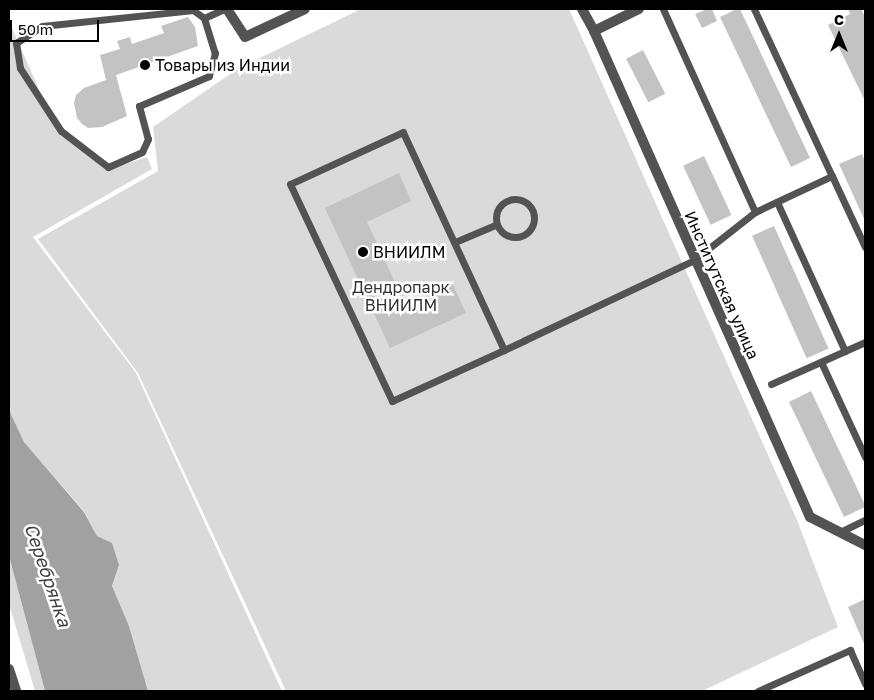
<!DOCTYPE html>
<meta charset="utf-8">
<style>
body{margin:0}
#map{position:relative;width:874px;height:700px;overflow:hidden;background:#fff;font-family:"Golos Text",sans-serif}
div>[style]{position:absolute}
.green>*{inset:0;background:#dadada}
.water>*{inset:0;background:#a1a1a1}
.building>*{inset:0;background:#c3c3c3;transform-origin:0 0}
.service>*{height:7px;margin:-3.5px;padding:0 3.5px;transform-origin:3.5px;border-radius:3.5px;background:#535353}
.service>.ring{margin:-3.5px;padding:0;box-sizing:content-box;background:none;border:7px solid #535353;border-radius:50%}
.minor>*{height:10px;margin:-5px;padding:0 5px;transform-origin:5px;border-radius:5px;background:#535353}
.dots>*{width:14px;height:14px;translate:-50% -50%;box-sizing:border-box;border:2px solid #fff;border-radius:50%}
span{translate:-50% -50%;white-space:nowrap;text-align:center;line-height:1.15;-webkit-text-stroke:5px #fff;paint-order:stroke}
.poi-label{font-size:16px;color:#000}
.left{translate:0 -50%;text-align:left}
.street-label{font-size:16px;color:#000}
.park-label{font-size:16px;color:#313131}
.water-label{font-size:18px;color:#424242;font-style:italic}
.frame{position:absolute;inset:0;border:10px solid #000;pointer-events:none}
.north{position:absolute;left:814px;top:10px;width:50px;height:50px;-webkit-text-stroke:4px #fff;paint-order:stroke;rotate:0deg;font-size:14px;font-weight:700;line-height:20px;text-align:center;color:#000}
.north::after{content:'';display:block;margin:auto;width:18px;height:22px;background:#000;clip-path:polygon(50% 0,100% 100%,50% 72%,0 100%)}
.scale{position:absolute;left:10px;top:20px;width:89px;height:22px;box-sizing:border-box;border:2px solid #000;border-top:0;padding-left:6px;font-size:15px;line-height:18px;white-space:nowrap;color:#000;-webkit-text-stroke:4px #fff;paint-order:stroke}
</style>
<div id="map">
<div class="green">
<div style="clip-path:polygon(361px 9px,569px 9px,797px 520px,838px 627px,702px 691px,286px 691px,138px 373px,38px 239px,158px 171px,153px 127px,239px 68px)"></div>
<div style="clip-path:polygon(9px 21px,41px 94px,63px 129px,113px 168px,147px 157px,152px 169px,33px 237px,136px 373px,282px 691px,148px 691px,129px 626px,112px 586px,119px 565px,97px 536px,84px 511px,24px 442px,9px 410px)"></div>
<div style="clip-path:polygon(9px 556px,45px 691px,35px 691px,9px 604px)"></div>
</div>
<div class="water">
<div style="clip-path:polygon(9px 410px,24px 442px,84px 512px,97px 536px,112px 543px,119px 565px,112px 586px,129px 626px,148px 691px,45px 691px,9px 556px)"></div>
</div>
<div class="building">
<div style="clip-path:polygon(707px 9px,712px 9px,717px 21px,702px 28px,695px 14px)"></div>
<div style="clip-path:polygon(737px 9px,740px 9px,810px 158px,791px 167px,720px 17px)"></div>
<div style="clip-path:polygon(848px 9px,861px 9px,865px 17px,865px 101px,828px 25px,850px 14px)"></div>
<div style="clip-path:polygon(188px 17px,195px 27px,198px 46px,116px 75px,127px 116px,102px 127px,88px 128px,82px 124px,77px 118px,74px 103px,76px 95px,84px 88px,106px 80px,100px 55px,120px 49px,117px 41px,130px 37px,132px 44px,164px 33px,161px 26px)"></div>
<div style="left:643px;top:50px;width:49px;height:19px;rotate:63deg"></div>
<div style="clip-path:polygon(862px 154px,865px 162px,865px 221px,839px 164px)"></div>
<div style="left:704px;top:156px;width:65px;height:23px;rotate:65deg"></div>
<div style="clip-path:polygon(399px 173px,411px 201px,367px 222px,405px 304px,452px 283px,466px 313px,390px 348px,325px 208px)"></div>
<div style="left:774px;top:226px;width:134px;height:24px;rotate:66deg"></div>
<div style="clip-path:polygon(811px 391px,865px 505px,865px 507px,844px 517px,789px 402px)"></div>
<div style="clip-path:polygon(865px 599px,865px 646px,848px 607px)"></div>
</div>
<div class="service">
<div style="left:663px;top:9px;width:223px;rotate:65.6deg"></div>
<div style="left:754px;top:9px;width:184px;rotate:65deg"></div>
<div style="left:193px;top:10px;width:14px;rotate:36deg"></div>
<div style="left:204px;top:18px;width:37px;rotate:73deg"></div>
<div style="left:215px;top:53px;width:24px;rotate:105deg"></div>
<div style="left:209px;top:76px;width:76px;rotate:156.8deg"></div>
<div style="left:139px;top:106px;width:34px;rotate:75deg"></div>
<div style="left:148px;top:139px;width:14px;rotate:115deg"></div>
<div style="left:142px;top:152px;width:37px;rotate:156deg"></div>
<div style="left:108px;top:167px;width:59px;rotate:-142.5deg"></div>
<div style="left:61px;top:131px;width:75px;rotate:-123.1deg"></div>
<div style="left:20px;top:68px;width:25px;rotate:-99deg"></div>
<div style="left:16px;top:43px;width:31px;rotate:-33deg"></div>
<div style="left:42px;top:26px;width:152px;rotate:-6deg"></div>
<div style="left:204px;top:18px;width:22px;rotate:-24deg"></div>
<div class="ring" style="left:496px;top:199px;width:31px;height:31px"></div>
<div style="left:777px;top:202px;width:164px;rotate:65.5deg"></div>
<div style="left:455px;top:242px;width:43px;rotate:-23deg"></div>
<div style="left:504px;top:350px;width:240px;rotate:-114.9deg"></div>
<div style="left:403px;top:132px;width:124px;rotate:155.3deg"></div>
<div style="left:290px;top:184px;width:240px;rotate:64.8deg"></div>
<div style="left:392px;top:401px;width:123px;rotate:-24.5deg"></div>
<div style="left:504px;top:350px;width:23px;rotate:-25deg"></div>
<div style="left:525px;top:340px;width:187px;rotate:-25.3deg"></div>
<div style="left:694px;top:260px;width:78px;rotate:-38.2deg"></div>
<div style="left:755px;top:212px;width:85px;rotate:-25.1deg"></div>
<div style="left:832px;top:176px;width:78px;rotate:65.1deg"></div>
<div style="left:821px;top:362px;width:105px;rotate:65.1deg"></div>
<div style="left:771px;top:384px;width:103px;rotate:-24.1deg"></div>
<div style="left:840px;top:532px;width:28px;rotate:-26deg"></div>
<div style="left:758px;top:691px;width:101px;rotate:-24deg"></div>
<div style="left:850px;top:650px;width:37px;rotate:66deg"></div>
</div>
<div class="minor">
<div style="left:227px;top:9px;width:33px;rotate:57deg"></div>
<div style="left:245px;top:37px;width:66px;rotate:-25deg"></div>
<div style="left:582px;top:9px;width:25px;rotate:61deg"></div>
<div style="left:594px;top:31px;width:532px;rotate:66.04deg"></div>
<div style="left:810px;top:517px;width:62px;rotate:27deg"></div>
<div style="left:594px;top:31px;width:50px;rotate:-26.1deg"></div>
<div style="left:9px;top:669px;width:23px;rotate:72deg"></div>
</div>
<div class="dots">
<div style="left:145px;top:65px;background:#000"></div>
<div style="left:363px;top:252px;background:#000"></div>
</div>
<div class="poi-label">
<span class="left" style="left:155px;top:65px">Товары из Индии</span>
<span class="left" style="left:373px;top:252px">ВНИИЛМ</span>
</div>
<div class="street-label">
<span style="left:722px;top:285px;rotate:66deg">Институтская улица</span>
</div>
<div class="park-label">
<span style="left:401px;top:296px">Дендропарк<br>ВНИИЛМ</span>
</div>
<div class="water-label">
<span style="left:48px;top:575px;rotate:71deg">Серебрянка</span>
</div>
<div class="frame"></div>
<div class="north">С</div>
<div class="scale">50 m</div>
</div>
